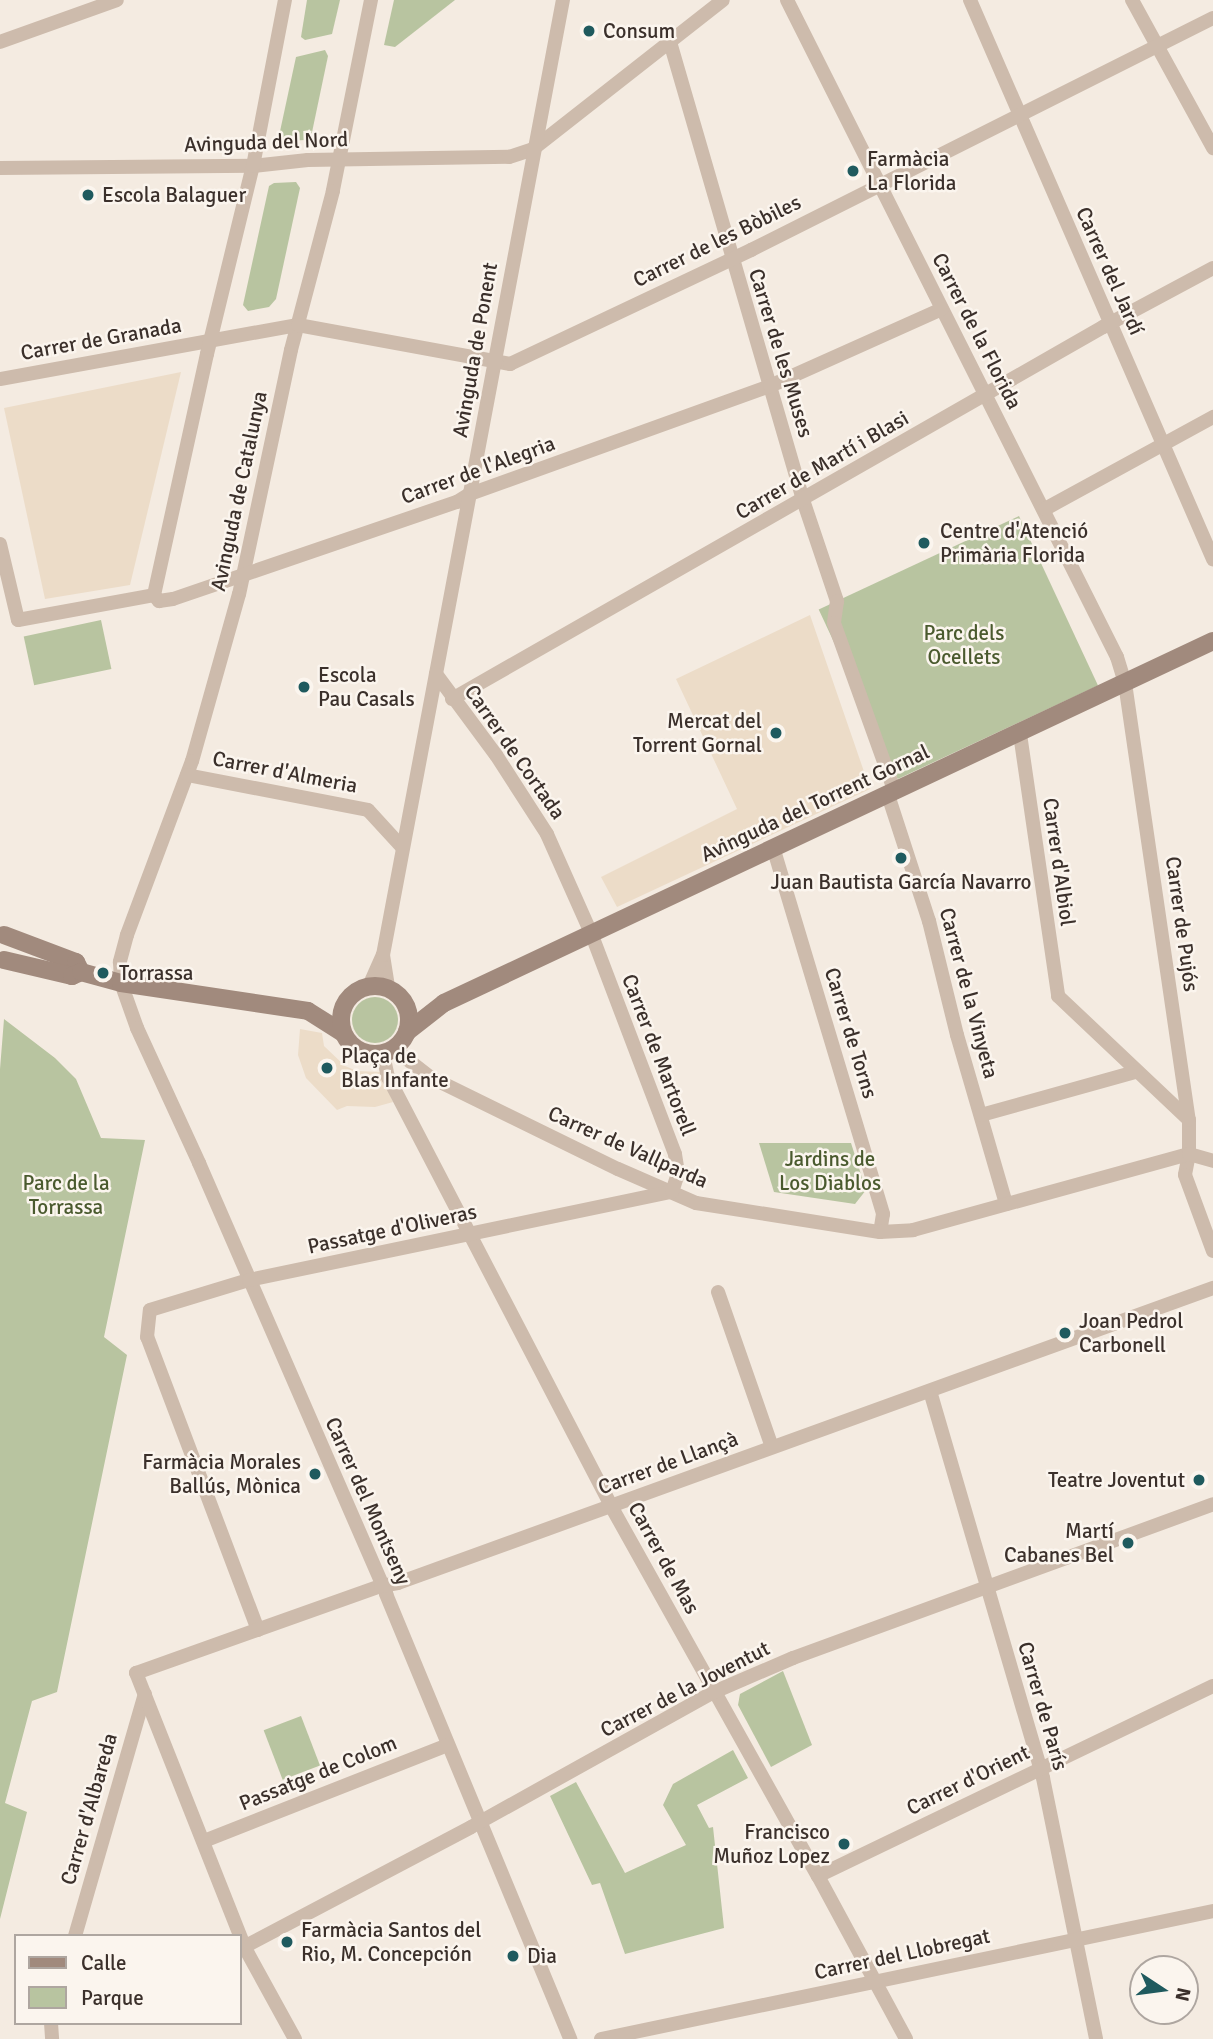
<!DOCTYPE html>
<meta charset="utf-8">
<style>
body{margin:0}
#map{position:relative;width:1213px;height:2039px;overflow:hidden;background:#f4ebe1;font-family:Signika,sans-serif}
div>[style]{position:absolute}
.green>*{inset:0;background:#b8c4a0;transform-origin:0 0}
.round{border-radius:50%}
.plaza>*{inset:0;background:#ecdcc8}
.street>*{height:14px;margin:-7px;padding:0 7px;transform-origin:7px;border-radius:7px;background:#cdbbac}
.secondary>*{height:18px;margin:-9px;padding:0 9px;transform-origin:9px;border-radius:9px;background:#a18a7d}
.secondary>.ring{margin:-9px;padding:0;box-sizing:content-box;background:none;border:18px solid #a18a7d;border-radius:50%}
.dots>*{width:19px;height:19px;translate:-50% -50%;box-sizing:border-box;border:4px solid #fbf5ee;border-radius:50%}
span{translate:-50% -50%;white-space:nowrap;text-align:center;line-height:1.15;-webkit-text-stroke:5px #fbf5ee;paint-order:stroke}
.poi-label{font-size:21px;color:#3b302b}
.left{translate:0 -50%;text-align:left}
.right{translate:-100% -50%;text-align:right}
.street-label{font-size:21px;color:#3b302b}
.park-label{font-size:21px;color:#4a5a2e}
.legend{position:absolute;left:14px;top:1934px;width:228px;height:91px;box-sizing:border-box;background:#fbf5ee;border:2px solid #aea6a0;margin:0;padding:9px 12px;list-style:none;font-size:21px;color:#3b302b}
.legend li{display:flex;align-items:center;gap:14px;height:35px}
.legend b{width:35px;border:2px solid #aea6a0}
.north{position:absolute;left:1129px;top:1955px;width:70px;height:70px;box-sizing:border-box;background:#fbf5ee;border:2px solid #aea6a0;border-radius:50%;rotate:103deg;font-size:19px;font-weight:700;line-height:28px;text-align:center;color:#3b302b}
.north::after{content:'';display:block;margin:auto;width:24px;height:32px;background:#1f5a5e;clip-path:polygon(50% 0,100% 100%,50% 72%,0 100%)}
</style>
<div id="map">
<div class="green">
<div style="clip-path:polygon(307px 0,340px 0,332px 34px,305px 40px,301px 37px)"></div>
<div style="clip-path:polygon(394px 0,455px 0,395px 47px,384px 45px)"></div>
<div style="clip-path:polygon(325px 50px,328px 56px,311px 137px,306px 140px,283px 141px,279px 136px,296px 57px)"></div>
<div style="clip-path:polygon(296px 182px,300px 188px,276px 299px,269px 307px,248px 311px,243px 305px,269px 186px,274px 183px)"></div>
<div style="left:1019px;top:516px;width:187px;height:221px;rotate:65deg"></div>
<div style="left:101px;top:620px;width:50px;height:79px;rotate:78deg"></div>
<div class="round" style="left:352px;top:997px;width:46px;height:46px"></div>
<div style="clip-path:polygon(4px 1019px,55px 1058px,76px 1079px,101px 1138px,145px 1140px,104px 1337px,127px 1355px,57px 1692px,32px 1701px,5px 1803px,27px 1812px,0 1919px,0 1069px)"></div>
<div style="clip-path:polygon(759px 1143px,851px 1143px,866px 1190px,855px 1204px,774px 1192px)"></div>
<div style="clip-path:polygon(783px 1671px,812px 1745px,771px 1767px,738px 1705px,740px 1694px)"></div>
<div style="left:301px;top:1716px;width:53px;height:40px;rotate:69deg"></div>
<div style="clip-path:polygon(733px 1750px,748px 1778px,697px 1805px,709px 1828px,713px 1827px,724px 1928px,625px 1954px,600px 1883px,592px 1885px,550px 1796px,576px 1782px,625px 1873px,686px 1845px,663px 1805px,673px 1784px)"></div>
</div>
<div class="plaza">
<div style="clip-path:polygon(181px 372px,130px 585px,45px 599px,4px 408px)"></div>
<div style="clip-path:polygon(810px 615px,870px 789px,617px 907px,601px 877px,737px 809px,676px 679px)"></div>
<div style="clip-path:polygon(300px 1029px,322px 1033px,324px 1046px,345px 1066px,357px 1071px,380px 1072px,393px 1102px,375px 1107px,347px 1106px,337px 1110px,306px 1078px,298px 1055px)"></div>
</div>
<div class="street">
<div style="left:371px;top:0;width:195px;rotate:101.3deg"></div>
<div style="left:333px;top:191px;width:164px;rotate:104.8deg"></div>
<div style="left:291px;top:350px;width:249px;rotate:102deg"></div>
<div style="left:239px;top:594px;width:173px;rotate:105.7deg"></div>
<div style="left:192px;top:761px;width:186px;rotate:110.5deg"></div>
<div style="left:127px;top:935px;width:28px;rotate:105deg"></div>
<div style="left:120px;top:962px;width:21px;rotate:87deg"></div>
<div style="left:121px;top:983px;width:48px;rotate:70.4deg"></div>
<div style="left:137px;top:1028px;width:149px;rotate:65.3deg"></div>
<div style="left:199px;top:1163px;width:470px;rotate:66.5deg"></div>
<div style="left:386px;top:1594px;width:482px;rotate:67.5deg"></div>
<div style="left:787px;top:0;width:735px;rotate:63.33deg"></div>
<div style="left:1117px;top:657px;width:27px;rotate:73deg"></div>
<div style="left:1125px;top:683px;width:442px;rotate:81.7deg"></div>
<div style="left:1189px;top:1120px;width:34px;rotate:90deg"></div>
<div style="left:1189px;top:1154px;width:21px;rotate:101deg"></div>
<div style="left:1185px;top:1175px;width:81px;rotate:69.8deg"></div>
<div style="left:970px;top:0;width:610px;rotate:66.51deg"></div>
<div style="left:1132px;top:0;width:169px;rotate:61.3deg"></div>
<div style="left:0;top:42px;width:124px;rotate:-19.7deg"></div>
<div style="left:670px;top:42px;width:477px;rotate:73.8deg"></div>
<div style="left:803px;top:500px;width:107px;rotate:71.4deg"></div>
<div style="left:837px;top:601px;width:22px;rotate:98deg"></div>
<div style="left:834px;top:623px;width:180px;rotate:70.2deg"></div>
<div style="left:0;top:168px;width:253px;rotate:-0.5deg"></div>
<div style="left:253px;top:166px;width:55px;rotate:-6.2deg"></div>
<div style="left:308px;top:160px;width:201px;rotate:-0.9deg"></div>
<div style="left:509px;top:157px;width:25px;rotate:-18deg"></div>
<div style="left:533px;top:149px;width:241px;rotate:-38.1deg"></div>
<div style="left:0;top:379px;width:303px;rotate:-10.3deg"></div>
<div style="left:298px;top:325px;width:216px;rotate:10.4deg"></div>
<div style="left:510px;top:364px;width:267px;rotate:-25.3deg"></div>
<div style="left:751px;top:250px;width:517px;rotate:-26.66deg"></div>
<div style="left:1045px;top:509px;width:192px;rotate:-28.7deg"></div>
<div style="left:0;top:544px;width:78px;rotate:76.7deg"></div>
<div style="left:18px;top:620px;width:138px;rotate:-10.4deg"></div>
<div style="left:154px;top:595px;width:8px;rotate:50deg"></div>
<div style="left:159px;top:601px;width:14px;rotate:-8deg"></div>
<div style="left:173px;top:599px;width:300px;rotate:-18.9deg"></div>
<div style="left:457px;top:502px;width:15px;rotate:-32deg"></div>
<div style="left:470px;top:494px;width:319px;rotate:-19.8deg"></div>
<div style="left:770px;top:386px;width:188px;rotate:-24.1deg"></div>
<div style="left:154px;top:595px;width:247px;rotate:-77.6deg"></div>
<div style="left:207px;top:354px;width:194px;rotate:-76.3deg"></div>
<div style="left:253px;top:166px;width:169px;rotate:-79.1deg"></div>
<div style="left:452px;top:699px;width:750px;rotate:-29.74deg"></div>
<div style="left:1103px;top:327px;width:125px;rotate:-28.2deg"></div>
<div style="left:1020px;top:734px;width:265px;rotate:81.7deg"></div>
<div style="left:1058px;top:996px;width:180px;rotate:43.4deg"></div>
<div style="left:187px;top:775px;width:184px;rotate:10.9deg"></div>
<div style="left:368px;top:810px;width:49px;rotate:47.5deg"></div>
<div style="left:888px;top:795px;width:133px;rotate:72deg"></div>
<div style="left:929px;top:921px;width:117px;rotate:76.2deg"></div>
<div style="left:957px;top:1035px;width:176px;rotate:73.8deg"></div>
<div style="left:773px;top:847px;width:383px;rotate:73.3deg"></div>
<div style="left:883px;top:1214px;width:18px;rotate:99deg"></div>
<div style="left:383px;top:955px;width:33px;rotate:81deg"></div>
<div style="left:369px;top:986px;width:34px;rotate:-66deg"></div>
<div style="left:383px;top:955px;width:972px;rotate:-79.33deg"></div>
<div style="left:394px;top:1049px;width:46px;rotate:37.9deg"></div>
<div style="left:430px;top:1077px;width:209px;rotate:26.1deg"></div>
<div style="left:618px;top:1169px;width:85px;rotate:23.6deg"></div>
<div style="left:696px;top:1203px;width:186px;rotate:9deg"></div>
<div style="left:880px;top:1232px;width:33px;rotate:-3deg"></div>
<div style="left:913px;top:1230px;width:286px;rotate:-15.4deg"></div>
<div style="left:383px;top:1054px;width:24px;rotate:78deg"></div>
<div style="left:388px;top:1077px;width:483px;rotate:62.5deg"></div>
<div style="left:611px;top:1506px;width:424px;rotate:60.8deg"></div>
<div style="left:818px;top:1876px;width:185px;rotate:61.6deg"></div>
<div style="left:981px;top:1115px;width:160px;rotate:-15.6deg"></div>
<div style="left:1189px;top:1154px;width:25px;rotate:16deg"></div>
<div style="left:718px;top:1292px;width:164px;rotate:70.8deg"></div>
<div style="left:930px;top:1391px;width:403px;rotate:73.7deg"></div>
<div style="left:1043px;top:1778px;width:266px;rotate:78.5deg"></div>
<div style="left:258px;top:1630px;width:313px;rotate:-110.7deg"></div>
<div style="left:147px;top:1337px;width:27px;rotate:-84deg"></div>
<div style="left:150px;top:1310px;width:103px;rotate:-16.9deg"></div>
<div style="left:249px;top:1280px;width:432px;rotate:-11.8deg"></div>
<div style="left:672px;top:1192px;width:20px;rotate:-72deg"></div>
<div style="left:678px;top:1173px;width:19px;rotate:-99deg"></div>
<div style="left:675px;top:1154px;width:236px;rotate:-110.8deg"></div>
<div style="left:591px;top:933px;width:108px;rotate:-114deg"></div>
<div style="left:547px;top:834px;width:94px;rotate:-122.8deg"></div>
<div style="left:496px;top:755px;width:101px;rotate:-126.5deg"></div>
<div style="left:204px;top:1841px;width:262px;rotate:-21.5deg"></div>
<div style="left:818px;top:1876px;width:438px;rotate:-25.7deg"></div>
<div style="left:75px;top:1936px;width:252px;rotate:-73.9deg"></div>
<div style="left:240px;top:1949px;width:261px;rotate:-27.8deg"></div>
<div style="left:471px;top:1827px;width:278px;rotate:-29.1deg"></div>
<div style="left:714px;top:1692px;width:86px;rotate:-23.3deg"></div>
<div style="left:793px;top:1658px;width:447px;rotate:-20.1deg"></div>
<div style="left:51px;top:2023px;width:16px;rotate:86deg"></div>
<div style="left:295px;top:2039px;width:104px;rotate:-118.8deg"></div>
<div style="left:245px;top:1948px;width:296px;rotate:-111.6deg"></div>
<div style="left:136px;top:1673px;width:260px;rotate:-19.6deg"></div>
<div style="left:381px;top:1586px;width:17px;rotate:-10deg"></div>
<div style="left:398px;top:1583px;width:867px;rotate:-19.9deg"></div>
<div style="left:601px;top:2039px;width:625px;rotate:-11.81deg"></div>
</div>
<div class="secondary">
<div style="left:4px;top:935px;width:77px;rotate:20.6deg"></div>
<div style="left:76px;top:962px;width:11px;rotate:63deg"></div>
<div style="left:4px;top:960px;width:70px;rotate:13.2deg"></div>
<div style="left:72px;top:976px;width:10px;rotate:-24deg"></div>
<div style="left:81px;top:972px;width:41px;rotate:15.4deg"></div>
<div style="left:121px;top:983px;width:189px;rotate:8.5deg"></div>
<div style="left:308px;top:1011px;width:41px;rotate:32.2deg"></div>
<div class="ring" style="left:341px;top:986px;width:50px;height:50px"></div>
<div style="left:407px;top:1032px;width:47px;rotate:-38.1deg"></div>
<div style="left:444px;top:1003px;width:850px;rotate:-25.21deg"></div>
</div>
<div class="dots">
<div style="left:589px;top:31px;background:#1f5a5e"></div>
<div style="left:853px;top:171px;background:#1f5a5e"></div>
<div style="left:88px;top:195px;background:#1f5a5e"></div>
<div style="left:924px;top:543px;background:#1f5a5e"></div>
<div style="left:304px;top:687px;background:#1f5a5e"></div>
<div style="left:776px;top:733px;background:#1f5a5e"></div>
<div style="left:901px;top:858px;background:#1f5a5e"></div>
<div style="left:103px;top:973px;background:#1f5a5e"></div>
<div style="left:327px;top:1068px;background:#1f5a5e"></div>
<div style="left:1065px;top:1333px;background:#1f5a5e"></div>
<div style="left:315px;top:1474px;background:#1f5a5e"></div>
<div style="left:1199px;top:1480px;background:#1f5a5e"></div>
<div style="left:1128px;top:1543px;background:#1f5a5e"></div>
<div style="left:844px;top:1844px;background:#1f5a5e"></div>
<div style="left:287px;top:1942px;background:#1f5a5e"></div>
<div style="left:513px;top:1956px;background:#1f5a5e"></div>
</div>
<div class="poi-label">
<span class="left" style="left:603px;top:31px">Consum</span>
<span class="left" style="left:867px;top:171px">Farmàcia<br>La Florida</span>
<span class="left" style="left:102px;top:195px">Escola Balaguer</span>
<span class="left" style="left:940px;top:543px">Centre d'Atenció<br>Primària Florida</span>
<span class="left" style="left:318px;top:687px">Escola<br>Pau Casals</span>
<span class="right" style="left:762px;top:733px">Mercat del<br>Torrent Gornal</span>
<span style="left:901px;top:882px">Juan Bautista García Navarro</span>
<span class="left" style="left:119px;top:973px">Torrassa</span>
<span class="left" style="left:341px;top:1068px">Plaça de<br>Blas Infante</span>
<span class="left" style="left:1079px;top:1333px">Joan Pedrol<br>Carbonell</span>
<span class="right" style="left:301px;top:1474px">Farmàcia Morales<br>Ballús, Mònica</span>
<span class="right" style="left:1185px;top:1480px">Teatre Joventut</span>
<span class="right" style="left:1114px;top:1543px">Martí<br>Cabanes Bel</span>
<span class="right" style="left:830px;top:1844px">Francisco<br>Muñoz Lopez</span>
<span class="left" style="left:301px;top:1942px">Farmàcia Santos del<br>Rio, M. Concepción</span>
<span class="left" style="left:527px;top:1956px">Dia</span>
</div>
<div class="street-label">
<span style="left:266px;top:142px;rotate:-2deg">Avinguda del Nord</span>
<span style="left:717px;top:241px;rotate:-26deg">Carrer de les Bòbiles</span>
<span style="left:1110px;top:271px;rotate:66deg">Carrer del Jardí</span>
<span style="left:977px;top:331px;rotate:63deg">Carrer de la Florida</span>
<span style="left:101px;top:339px;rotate:-10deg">Carrer de Granada</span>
<span style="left:475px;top:350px;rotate:-80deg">Avinguda de Ponent</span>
<span style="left:781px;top:353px;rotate:73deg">Carrer de les Muses</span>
<span style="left:822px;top:465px;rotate:-30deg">Carrer de Martí i Blasi</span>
<span style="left:478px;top:470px;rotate:-20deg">Carrer de l'Alegria</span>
<span style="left:239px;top:491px;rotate:-78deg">Avinguda de Catalunya</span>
<span style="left:515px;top:752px;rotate:55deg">Carrer de Cortada</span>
<span style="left:285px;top:772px;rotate:11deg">Carrer d'Almeria</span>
<span style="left:815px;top:803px;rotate:-25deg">Avinguda del Torrent Gornal</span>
<span style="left:1059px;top:862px;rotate:82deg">Carrer d'Albiol</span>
<span style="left:1182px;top:924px;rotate:82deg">Carrer de Pujós</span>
<span style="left:969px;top:993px;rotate:75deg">Carrer de la Vinyeta</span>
<span style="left:851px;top:1033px;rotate:73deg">Carrer de Torns</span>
<span style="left:659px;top:1055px;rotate:69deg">Carrer de Martorell</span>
<span style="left:628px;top:1147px;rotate:24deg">Carrer de Vallparda</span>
<span style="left:392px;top:1229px;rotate:-12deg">Passatge d'Oliveras</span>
<span style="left:668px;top:1463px;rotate:-20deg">Carrer de Llançà</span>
<span style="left:368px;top:1501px;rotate:66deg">Carrer del Montseny</span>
<span style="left:664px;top:1558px;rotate:61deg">Carrer de Mas</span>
<span style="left:685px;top:1689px;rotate:-27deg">Carrer de la Joventut</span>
<span style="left:1043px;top:1706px;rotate:74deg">Carrer de París</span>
<span style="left:318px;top:1773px;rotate:-22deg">Passatge de Colom</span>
<span style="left:968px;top:1780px;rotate:-26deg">Carrer d'Orient</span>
<span style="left:89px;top:1809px;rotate:-74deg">Carrer d'Albareda</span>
<span style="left:902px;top:1954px;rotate:-12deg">Carrer del Llobregat</span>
</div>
<div class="park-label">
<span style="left:964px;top:645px">Parc dels<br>Ocellets</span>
<span style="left:830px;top:1171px">Jardins de<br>Los Diablos</span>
<span style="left:66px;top:1195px">Parc de la<br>Torrassa</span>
</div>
<ul class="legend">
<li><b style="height:9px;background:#a18a7d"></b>Calle</li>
<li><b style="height:19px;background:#b8c4a0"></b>Parque</li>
</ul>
<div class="north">N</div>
</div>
